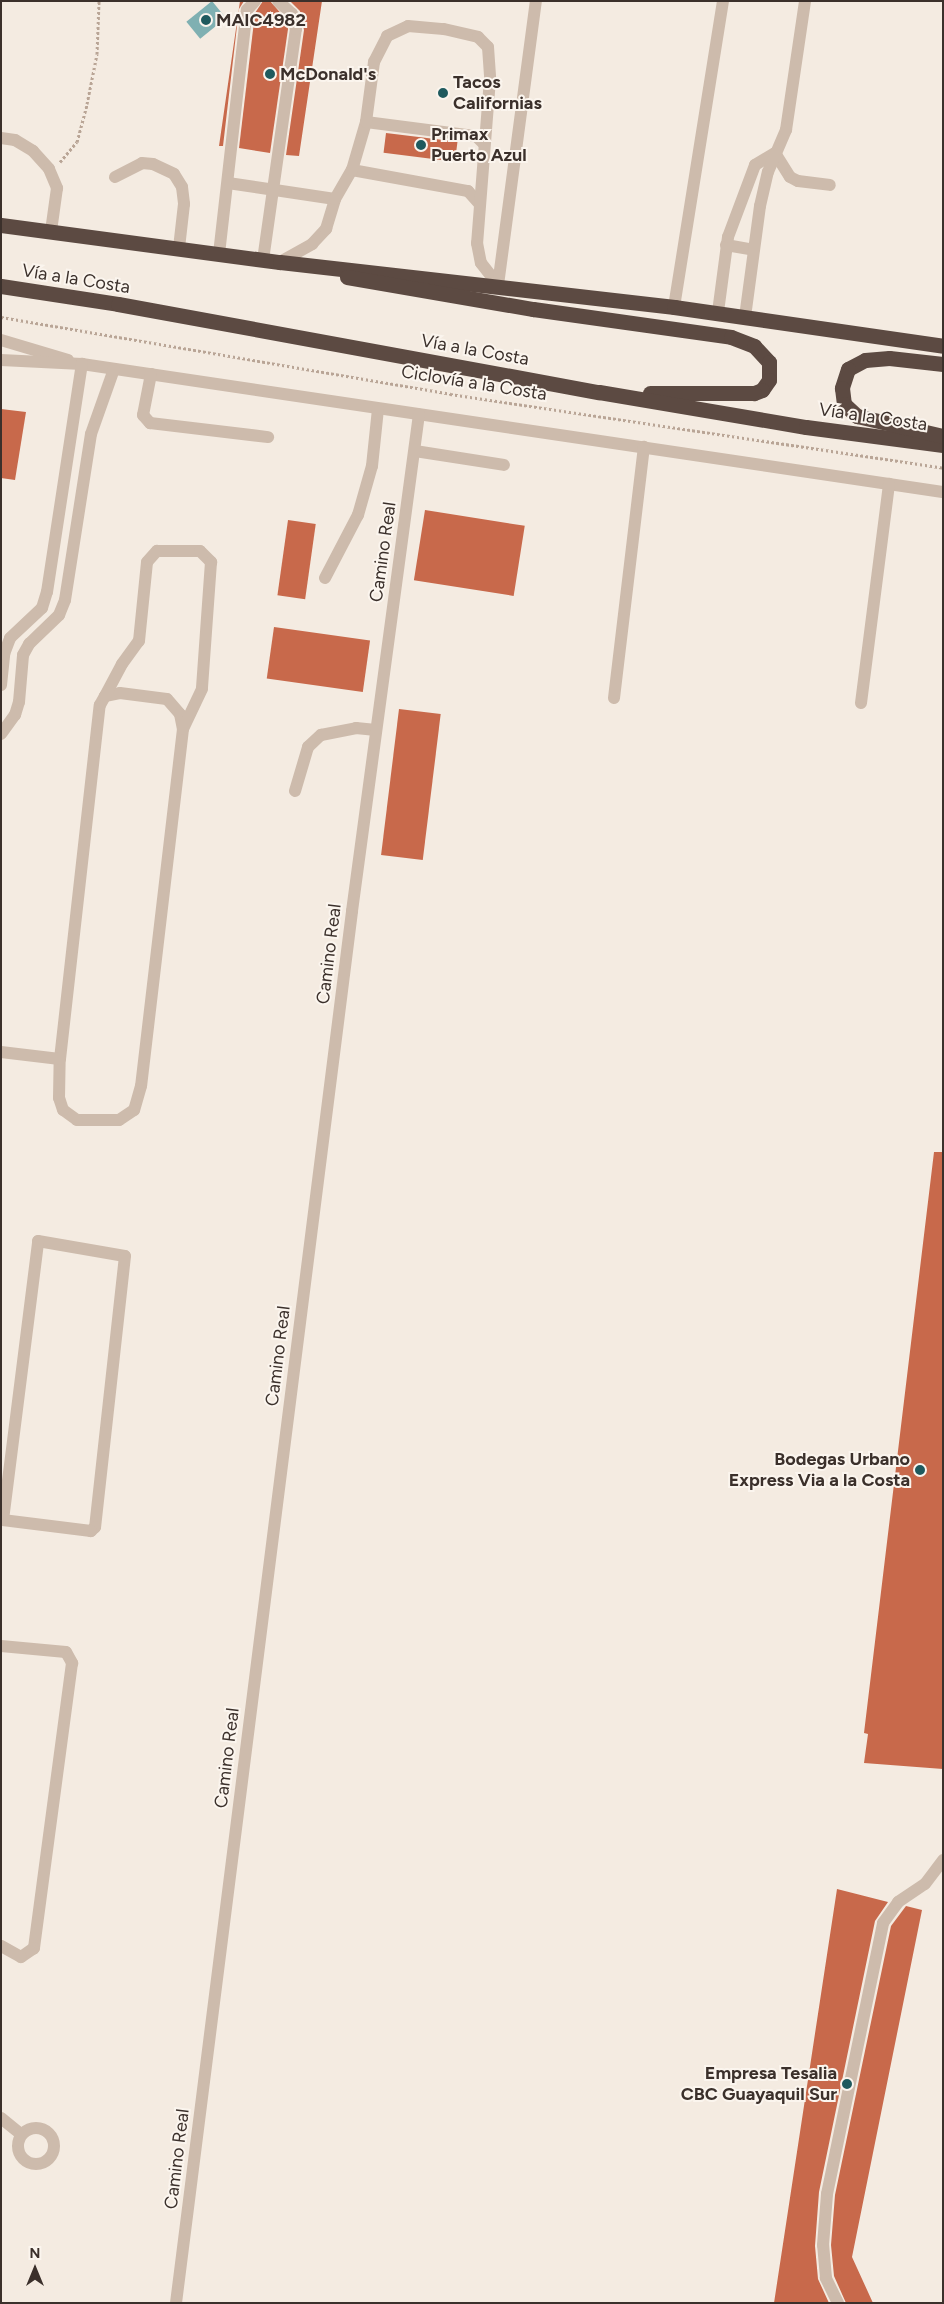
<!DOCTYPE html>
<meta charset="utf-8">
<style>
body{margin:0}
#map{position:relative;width:944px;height:2304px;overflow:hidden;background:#f4ebe1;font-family:Figtree,sans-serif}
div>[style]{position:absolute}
.water>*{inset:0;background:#7fb0b2;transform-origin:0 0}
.building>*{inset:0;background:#c8694b;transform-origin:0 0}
.path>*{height:3px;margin-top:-1.5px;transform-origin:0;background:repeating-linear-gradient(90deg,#b9a596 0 2.5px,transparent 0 5px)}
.minor>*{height:12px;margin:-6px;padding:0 6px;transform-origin:6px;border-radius:6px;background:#cdbbac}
.minor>.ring{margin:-6px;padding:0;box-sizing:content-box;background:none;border:12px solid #cdbbac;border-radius:50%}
.highway>*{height:15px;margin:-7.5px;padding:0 7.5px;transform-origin:7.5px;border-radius:7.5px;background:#5c4a42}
.dots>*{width:14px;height:14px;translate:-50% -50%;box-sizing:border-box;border:2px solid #fbf5ee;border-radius:50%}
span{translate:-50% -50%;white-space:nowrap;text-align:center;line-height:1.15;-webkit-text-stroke:4px #fbf5ee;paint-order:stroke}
.poi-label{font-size:18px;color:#3b302b;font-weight:700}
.left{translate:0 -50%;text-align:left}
.right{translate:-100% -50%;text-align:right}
.street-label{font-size:18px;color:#3b302b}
.frame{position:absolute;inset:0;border:2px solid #3b302b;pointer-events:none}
.north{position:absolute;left:10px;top:2244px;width:50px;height:50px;-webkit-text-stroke:4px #fbf5ee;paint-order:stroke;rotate:0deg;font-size:14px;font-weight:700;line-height:20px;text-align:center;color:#3b302b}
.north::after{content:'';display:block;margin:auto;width:18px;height:22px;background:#3b302b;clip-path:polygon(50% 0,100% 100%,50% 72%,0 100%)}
</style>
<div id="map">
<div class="water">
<div style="left:212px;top:1px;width:22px;height:33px;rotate:51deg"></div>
</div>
<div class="building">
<div style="clip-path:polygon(240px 1px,244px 1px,239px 9px,223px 146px,219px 146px)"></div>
<div style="clip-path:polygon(263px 1px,270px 1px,285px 18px,288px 29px,270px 153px,239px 148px,255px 13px)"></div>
<div style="clip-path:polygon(290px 1px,322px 1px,299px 156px,286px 155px,304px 30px,300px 11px)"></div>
<div style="left:386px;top:133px;width:72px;height:20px;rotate:7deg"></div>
<div style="clip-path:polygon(1px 409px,26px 412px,15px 480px,1px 478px)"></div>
<div style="left:425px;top:510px;width:101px;height:71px;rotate:9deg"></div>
<div style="left:288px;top:520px;width:28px;height:76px;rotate:8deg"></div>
<div style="left:274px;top:627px;width:97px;height:52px;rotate:8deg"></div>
<div style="left:399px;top:709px;width:42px;height:147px;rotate:7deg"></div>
<div style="clip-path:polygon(934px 1152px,943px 1152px,943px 1769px,864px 1763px,868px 1734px,864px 1733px)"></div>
<div style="clip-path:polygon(837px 1889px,888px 1902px,875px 1921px,819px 2192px,815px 2246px,818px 2279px,829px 2303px,774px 2303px)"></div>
<div style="clip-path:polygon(906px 1906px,922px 1910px,852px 2257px,873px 2303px,846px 2303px,834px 2276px,831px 2245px,835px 2195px,891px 1926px)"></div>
</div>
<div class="path">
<div style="left:60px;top:162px;width:26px;rotate:-50deg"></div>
<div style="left:77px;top:142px;width:39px;rotate:-75deg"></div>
<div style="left:87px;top:104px;width:51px;rotate:-78.7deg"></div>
<div style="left:97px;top:54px;width:53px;rotate:-87.8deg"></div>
<div style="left:1px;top:317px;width:456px;rotate:9.7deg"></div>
<div style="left:450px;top:394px;width:499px;rotate:8.5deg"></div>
</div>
<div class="minor">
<div style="left:366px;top:122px;width:111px;rotate:7.3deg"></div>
<div style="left:476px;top:136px;width:11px;rotate:45deg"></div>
<div style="left:1px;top:138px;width:14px;rotate:8deg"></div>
<div style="left:15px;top:140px;width:21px;rotate:31deg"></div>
<div style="left:33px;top:151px;width:24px;rotate:48deg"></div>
<div style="left:49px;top:169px;width:21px;rotate:67deg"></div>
<div style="left:57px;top:188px;width:43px;rotate:97.9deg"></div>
<div style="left:775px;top:153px;width:28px;rotate:58deg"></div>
<div style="left:790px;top:177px;width:9px;rotate:27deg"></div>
<div style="left:798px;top:181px;width:32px;rotate:7deg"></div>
<div style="left:352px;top:170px;width:118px;rotate:10.3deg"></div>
<div style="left:468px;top:191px;width:15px;rotate:48deg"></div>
<div style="left:115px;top:177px;width:30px;rotate:-27deg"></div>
<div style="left:142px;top:163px;width:11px;rotate:5deg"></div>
<div style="left:153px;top:164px;width:23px;rotate:25deg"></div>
<div style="left:174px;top:174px;width:15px;rotate:58deg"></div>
<div style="left:182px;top:187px;width:17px;rotate:83deg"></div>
<div style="left:184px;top:204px;width:44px;rotate:96.5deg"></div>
<div style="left:228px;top:183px;width:108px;rotate:8.5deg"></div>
<div style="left:726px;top:245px;width:27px;rotate:10deg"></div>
<div style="left:219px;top:254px;width:246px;rotate:-83.5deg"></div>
<div style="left:247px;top:10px;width:12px;rotate:-48deg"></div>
<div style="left:263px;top:260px;width:233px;rotate:-81.9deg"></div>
<div style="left:296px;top:29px;width:16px;rotate:-105deg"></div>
<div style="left:292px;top:14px;width:19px;rotate:-137deg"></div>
<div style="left:280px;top:262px;width:37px;rotate:-29deg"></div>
<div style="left:312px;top:244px;width:21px;rotate:-47deg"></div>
<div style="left:326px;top:229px;width:31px;rotate:-73deg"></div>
<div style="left:335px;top:199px;width:34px;rotate:-60deg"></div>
<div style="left:352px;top:170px;width:50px;rotate:-73.7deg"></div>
<div style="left:366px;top:122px;width:61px;rotate:-82.4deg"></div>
<div style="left:374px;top:62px;width:29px;rotate:-63deg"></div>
<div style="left:387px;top:36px;width:23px;rotate:-25deg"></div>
<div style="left:408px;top:26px;width:36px;rotate:5deg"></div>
<div style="left:444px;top:29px;width:35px;rotate:13deg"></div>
<div style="left:478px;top:37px;width:14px;rotate:45deg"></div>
<div style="left:488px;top:47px;width:32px;rotate:86deg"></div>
<div style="left:490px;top:79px;width:165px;rotate:94.5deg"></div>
<div style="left:477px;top:243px;width:20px;rotate:79deg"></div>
<div style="left:481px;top:263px;width:28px;rotate:52deg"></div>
<div style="left:498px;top:285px;width:287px;rotate:-82.4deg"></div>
<div style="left:674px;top:307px;width:310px;rotate:-80.9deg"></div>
<div style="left:718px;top:312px;width:76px;rotate:-82.4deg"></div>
<div style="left:728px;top:237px;width:77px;rotate:-69.4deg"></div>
<div style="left:755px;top:165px;width:23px;rotate:-31deg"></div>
<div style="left:745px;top:317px;width:112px;rotate:-82.3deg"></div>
<div style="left:760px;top:206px;width:35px;rotate:-77deg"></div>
<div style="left:768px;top:172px;width:46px;rotate:-66.8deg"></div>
<div style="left:786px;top:130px;width:130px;rotate:-81.6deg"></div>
<div style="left:1px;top:340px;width:70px;rotate:16.6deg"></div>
<div style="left:1px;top:360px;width:81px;rotate:2.8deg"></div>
<div style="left:82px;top:364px;width:870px;rotate:8.46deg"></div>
<div style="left:151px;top:374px;width:42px;rotate:101deg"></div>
<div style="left:143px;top:415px;width:11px;rotate:49deg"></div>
<div style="left:150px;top:423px;width:119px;rotate:6.8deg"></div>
<div style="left:415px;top:451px;width:90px;rotate:8.9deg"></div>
<div style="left:325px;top:578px;width:71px;rotate:-62.4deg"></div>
<div style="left:358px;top:515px;width:51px;rotate:-74.1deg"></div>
<div style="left:372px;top:466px;width:57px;rotate:-84deg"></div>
<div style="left:1px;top:685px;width:31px;rotate:-84deg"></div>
<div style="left:4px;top:654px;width:17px;rotate:-69deg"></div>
<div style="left:10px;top:638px;width:44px;rotate:-43.2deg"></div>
<div style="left:42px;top:608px;width:17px;rotate:-73deg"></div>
<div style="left:47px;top:592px;width:231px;rotate:-81.3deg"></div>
<div style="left:105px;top:696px;width:15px;rotate:-11deg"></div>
<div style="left:120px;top:693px;width:47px;rotate:7.3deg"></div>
<div style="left:167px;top:699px;width:20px;rotate:49deg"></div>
<div style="left:180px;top:714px;width:15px;rotate:79deg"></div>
<div style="left:183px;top:729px;width:359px;rotate:96.7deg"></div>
<div style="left:141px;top:1086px;width:25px;rotate:106deg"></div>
<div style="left:134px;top:1110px;width:18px;rotate:146deg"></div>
<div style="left:119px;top:1120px;width:42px;rotate:180deg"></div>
<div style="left:77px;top:1120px;width:17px;rotate:-144deg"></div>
<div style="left:63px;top:1110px;width:13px;rotate:-108deg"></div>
<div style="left:59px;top:1098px;width:39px;rotate:-89deg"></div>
<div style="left:60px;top:1059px;width:356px;rotate:-83.6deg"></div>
<div style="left:100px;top:705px;width:10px;rotate:-61deg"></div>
<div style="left:105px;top:696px;width:36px;rotate:-62deg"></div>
<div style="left:122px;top:664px;width:29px;rotate:-54deg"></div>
<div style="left:139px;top:641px;width:79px;rotate:-84.2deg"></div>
<div style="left:147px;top:562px;width:15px;rotate:-48deg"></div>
<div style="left:157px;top:551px;width:43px"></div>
<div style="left:200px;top:551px;width:16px;rotate:45deg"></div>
<div style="left:211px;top:562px;width:127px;rotate:94.1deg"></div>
<div style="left:202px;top:689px;width:44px;rotate:115.4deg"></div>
<div style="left:614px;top:698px;width:253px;rotate:-83.2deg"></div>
<div style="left:861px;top:703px;width:221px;rotate:-82.7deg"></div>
<div style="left:1px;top:734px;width:24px;rotate:-54deg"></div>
<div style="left:15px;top:715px;width:14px;rotate:-73deg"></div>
<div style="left:19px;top:702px;width:47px;rotate:-85.1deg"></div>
<div style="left:23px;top:655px;width:13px;rotate:-61deg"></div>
<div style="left:29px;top:644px;width:42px;rotate:-44deg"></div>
<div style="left:59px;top:615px;width:16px;rotate:-68deg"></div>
<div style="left:65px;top:600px;width:168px;rotate:-81.1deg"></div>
<div style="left:91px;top:434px;width:69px;rotate:-70.5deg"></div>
<div style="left:295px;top:791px;width:46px;rotate:-73.5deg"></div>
<div style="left:308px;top:747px;width:18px;rotate:-43deg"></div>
<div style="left:321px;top:735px;width:36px;rotate:-11deg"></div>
<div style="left:356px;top:728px;width:20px;rotate:6deg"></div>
<div style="left:1px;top:1052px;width:59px;rotate:6.8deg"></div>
<div style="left:38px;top:1241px;width:88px;rotate:9.8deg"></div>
<div style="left:125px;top:1256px;width:273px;rotate:96.3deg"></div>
<div style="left:95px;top:1527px;width:6px;rotate:135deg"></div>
<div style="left:91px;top:1531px;width:89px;rotate:-172.9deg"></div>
<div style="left:3px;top:1520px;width:281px;rotate:-82.8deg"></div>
<div style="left:1px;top:1646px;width:65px;rotate:5.3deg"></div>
<div style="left:66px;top:1652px;width:13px;rotate:61deg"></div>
<div style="left:72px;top:1663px;width:288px;rotate:97.6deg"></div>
<div style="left:34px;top:1948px;width:16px;rotate:145deg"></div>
<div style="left:21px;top:1957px;width:23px;rotate:-151deg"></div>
<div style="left:1px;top:2118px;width:26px;rotate:39deg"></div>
<div class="ring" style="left:18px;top:2128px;width:24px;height:24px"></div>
<div style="left:176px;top:2303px;width:1403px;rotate:-82.79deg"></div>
<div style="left:352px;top:911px;width:501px;rotate:-82.32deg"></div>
<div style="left:838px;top:2303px;width:28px;rotate:-116deg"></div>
<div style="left:826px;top:2278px;width:33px;rotate:-95deg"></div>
<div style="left:823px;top:2245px;width:51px;rotate:-85.5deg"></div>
<div style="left:827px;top:2194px;width:277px;rotate:-78.3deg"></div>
<div style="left:883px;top:1923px;width:26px;rotate:-54deg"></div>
<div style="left:898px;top:1902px;width:32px;rotate:-34deg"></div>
<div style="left:925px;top:1884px;width:30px;rotate:-53deg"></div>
</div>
<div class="highway">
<div style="left:1px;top:225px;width:281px;rotate:7.6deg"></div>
<div style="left:280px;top:262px;width:397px;rotate:6.5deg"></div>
<div style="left:674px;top:307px;width:272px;rotate:8.2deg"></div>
<div style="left:347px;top:277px;width:189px;rotate:9.8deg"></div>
<div style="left:533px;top:309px;width:200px;rotate:8deg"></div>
<div style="left:731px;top:337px;width:25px;rotate:21deg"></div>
<div style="left:754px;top:346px;width:22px;rotate:47deg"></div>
<div style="left:769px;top:362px;width:18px;rotate:90deg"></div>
<div style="left:769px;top:380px;width:12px;rotate:125deg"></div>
<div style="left:762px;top:390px;width:9px;rotate:159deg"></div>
<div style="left:754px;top:393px;width:104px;rotate:180deg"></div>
<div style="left:1px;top:286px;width:118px;rotate:8.7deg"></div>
<div style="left:118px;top:304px;width:489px;rotate:10.4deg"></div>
<div style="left:599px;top:392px;width:210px;rotate:9.6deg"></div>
<div style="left:806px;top:427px;width:138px;rotate:7.5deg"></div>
<div style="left:943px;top:364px;width:54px;rotate:-173.7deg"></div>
<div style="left:889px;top:358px;width:24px;rotate:175deg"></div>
<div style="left:865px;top:360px;width:19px;rotate:152deg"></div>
<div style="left:848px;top:369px;width:20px;rotate:108deg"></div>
<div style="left:842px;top:388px;width:16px;rotate:83deg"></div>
<div style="left:844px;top:404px;width:18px;rotate:43deg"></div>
<div style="left:857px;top:416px;width:88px;rotate:13.1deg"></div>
</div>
<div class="dots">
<div style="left:206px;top:20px;background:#1f5a5e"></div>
<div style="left:270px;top:74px;background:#1f5a5e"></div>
<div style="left:443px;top:93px;background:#1f5a5e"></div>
<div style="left:421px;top:145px;background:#1f5a5e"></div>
<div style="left:920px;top:1470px;background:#1f5a5e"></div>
<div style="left:847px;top:2084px;background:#1f5a5e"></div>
</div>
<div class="poi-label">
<span class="left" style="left:216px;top:20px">MAIC4982</span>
<span class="left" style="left:280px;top:74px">McDonald's</span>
<span class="left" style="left:453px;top:93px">Tacos<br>Californias</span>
<span class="left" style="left:431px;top:145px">Primax<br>Puerto Azul</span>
<span class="right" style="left:910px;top:1470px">Bodegas Urbano<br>Express Via a la Costa</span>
<span class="right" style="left:837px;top:2084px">Empresa Tesalia<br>CBC Guayaquil Sur</span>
</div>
<div class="street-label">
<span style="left:76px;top:279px;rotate:9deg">Vía a la Costa</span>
<span style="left:475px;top:350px;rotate:10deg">Vía a la Costa</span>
<span style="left:474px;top:383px;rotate:9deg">Ciclovía a la Costa</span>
<span style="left:873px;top:417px;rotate:8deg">Vía a la Costa</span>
<span style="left:383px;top:552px;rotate:-82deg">Camino Real</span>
<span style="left:329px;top:954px;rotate:-83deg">Camino Real</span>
<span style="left:278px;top:1356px;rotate:-83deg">Camino Real</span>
<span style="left:227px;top:1758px;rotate:-83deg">Camino Real</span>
<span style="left:177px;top:2159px;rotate:-83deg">Camino Real</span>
</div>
<div class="frame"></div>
<div class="north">N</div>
</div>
